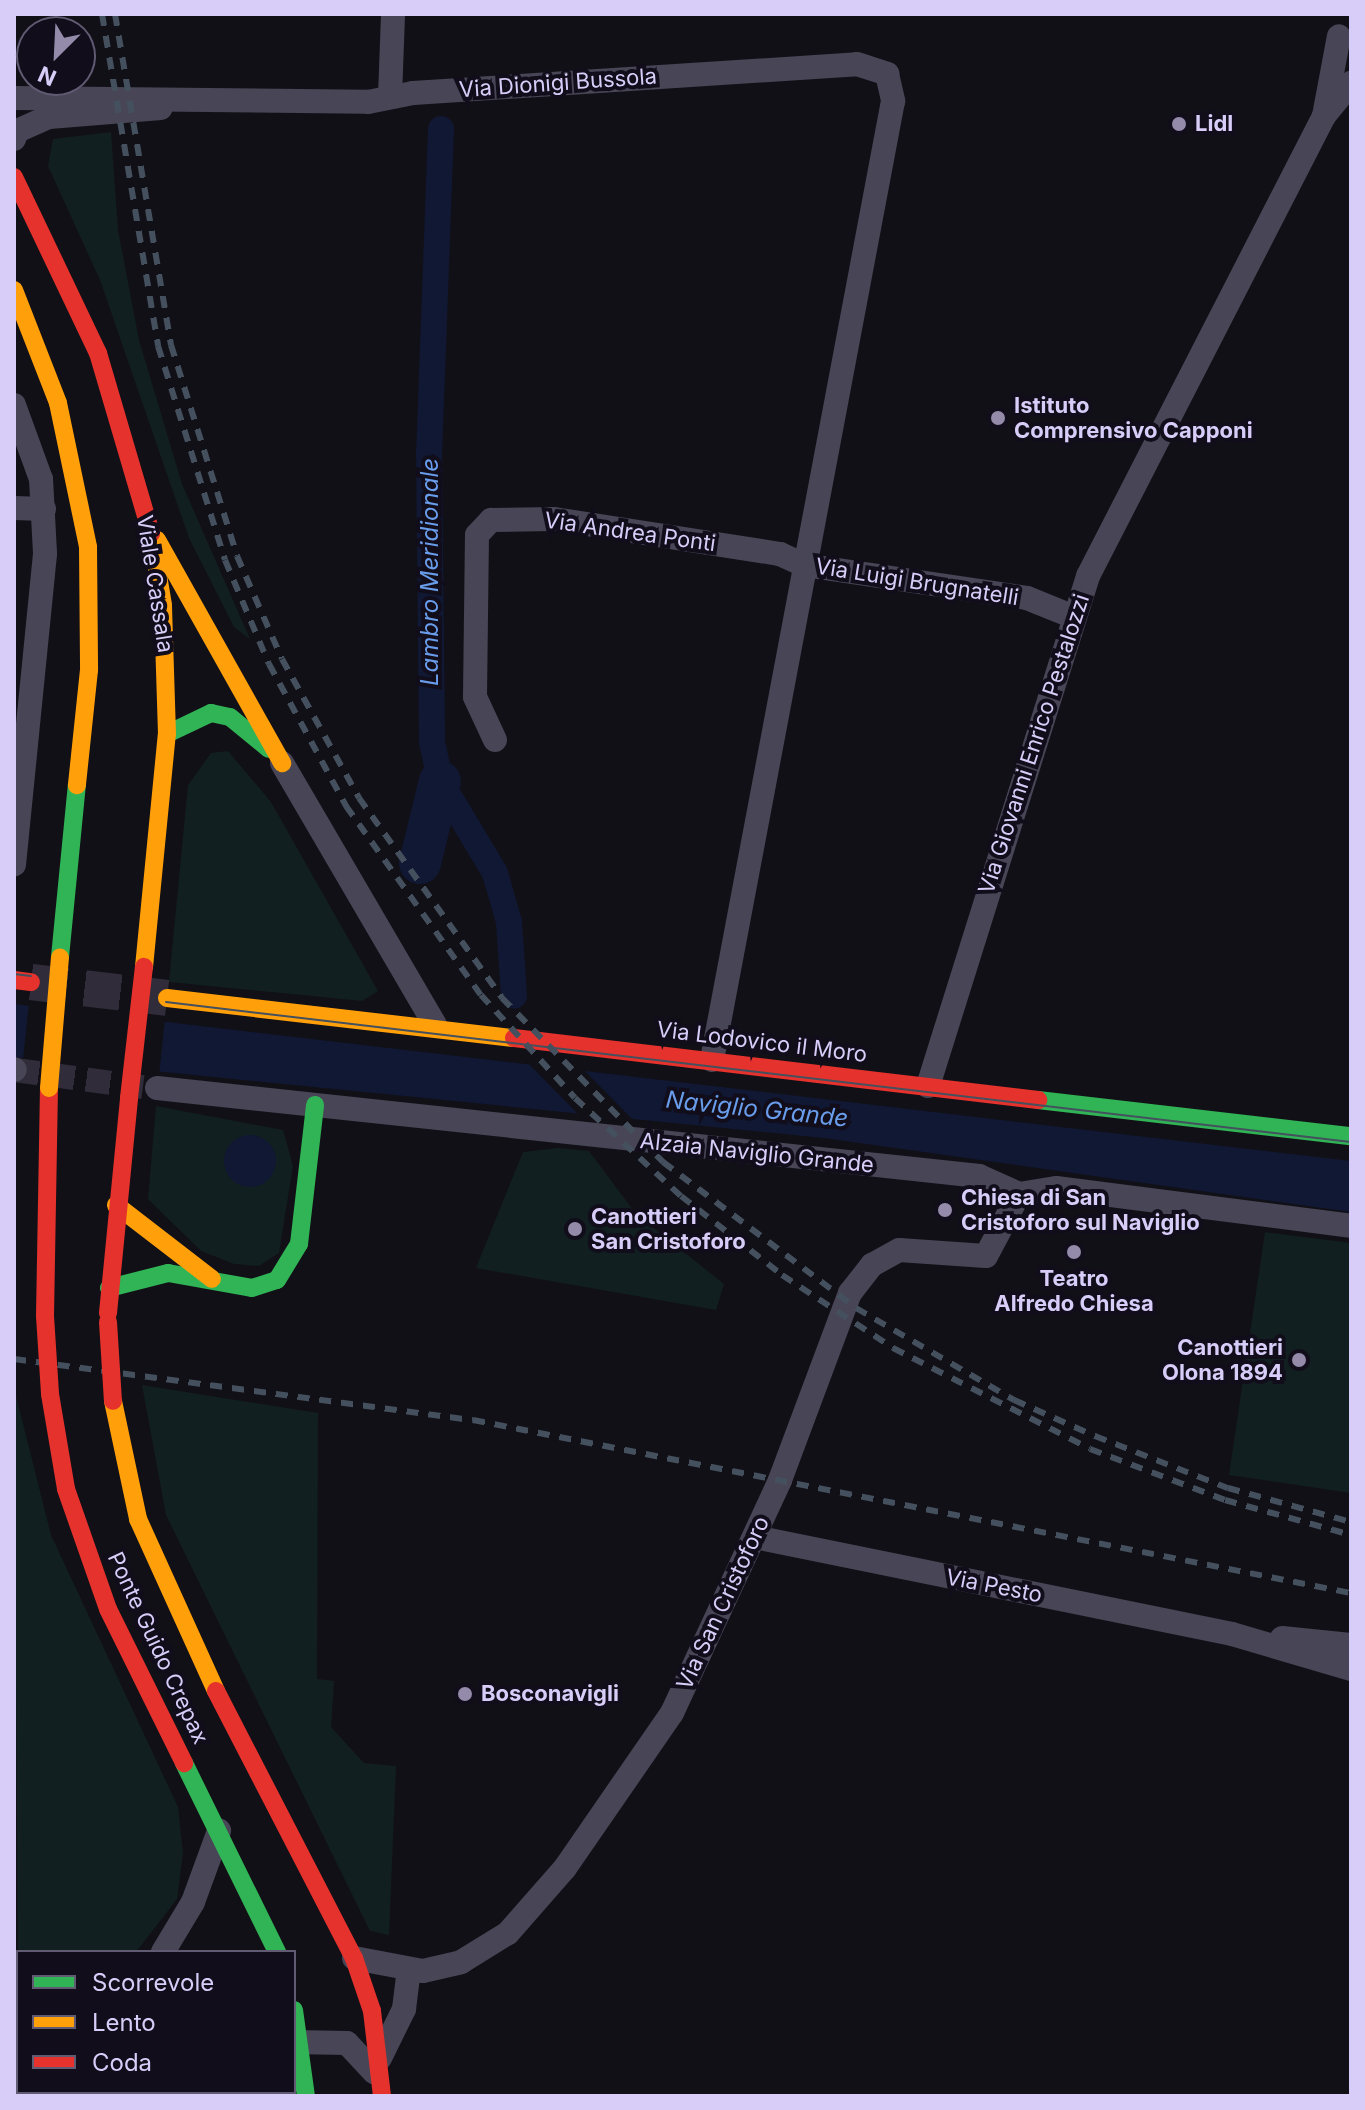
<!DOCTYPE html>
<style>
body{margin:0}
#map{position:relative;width:1365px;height:2110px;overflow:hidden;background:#121017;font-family:Inter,sans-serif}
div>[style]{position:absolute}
.green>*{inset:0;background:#111f21}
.water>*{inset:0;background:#101833}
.round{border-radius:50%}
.pier>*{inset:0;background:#121017;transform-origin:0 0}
.canal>*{height:26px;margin:-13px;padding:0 13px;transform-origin:13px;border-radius:13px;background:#101833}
.river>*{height:42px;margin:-21px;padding:0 21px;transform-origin:21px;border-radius:21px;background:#101833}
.street-tunnel>*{height:24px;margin-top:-12px;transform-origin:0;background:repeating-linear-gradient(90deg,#302c39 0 24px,transparent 0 36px)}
.secondary-tunnel>*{height:36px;margin-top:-18px;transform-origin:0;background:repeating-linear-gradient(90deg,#302c39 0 36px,transparent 0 54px)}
.street>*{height:24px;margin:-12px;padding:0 12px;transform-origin:12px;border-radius:12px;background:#484656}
.fast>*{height:18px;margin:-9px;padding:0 9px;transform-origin:9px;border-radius:9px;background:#30b455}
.slow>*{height:18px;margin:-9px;padding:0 9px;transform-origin:9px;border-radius:9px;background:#ff9f0a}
.jam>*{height:18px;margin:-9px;padding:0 9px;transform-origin:9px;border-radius:9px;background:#e5322d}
.tram>*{height:2px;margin:-1px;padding:0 1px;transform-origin:1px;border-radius:1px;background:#44505e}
.rail>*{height:6px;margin-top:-3px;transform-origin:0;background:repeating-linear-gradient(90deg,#44505e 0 12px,transparent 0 22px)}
.slow-bridge>*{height:18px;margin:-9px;padding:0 9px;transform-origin:9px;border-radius:9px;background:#ff9f0a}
.jam-bridge>*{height:18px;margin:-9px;padding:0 9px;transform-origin:9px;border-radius:9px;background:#e5322d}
.dots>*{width:22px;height:22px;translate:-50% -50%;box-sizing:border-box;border:4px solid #110d1a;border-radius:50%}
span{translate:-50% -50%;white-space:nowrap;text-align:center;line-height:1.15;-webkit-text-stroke:8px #110d1a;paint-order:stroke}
.street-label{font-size:22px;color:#d8cdf8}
.poi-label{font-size:22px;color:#d8cdf8;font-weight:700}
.left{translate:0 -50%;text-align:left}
.right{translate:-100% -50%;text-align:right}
.water-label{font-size:24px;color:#699cea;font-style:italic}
.frame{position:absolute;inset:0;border:16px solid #d8cdf8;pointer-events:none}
.legend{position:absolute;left:16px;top:1950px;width:280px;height:144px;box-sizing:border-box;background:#110d1a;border:2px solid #615a73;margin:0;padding:10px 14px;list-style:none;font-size:24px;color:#d8cdf8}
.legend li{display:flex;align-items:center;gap:16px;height:40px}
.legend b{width:40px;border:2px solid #615a73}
.north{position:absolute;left:16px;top:16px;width:80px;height:80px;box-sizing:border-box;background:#110d1a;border:2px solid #615a73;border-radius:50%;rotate:204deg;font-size:22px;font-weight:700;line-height:32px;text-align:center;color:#d8cdf8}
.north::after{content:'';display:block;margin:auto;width:28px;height:36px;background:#938ba9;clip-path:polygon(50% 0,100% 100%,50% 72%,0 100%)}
</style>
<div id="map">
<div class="green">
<div style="clip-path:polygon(111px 132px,118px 230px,139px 340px,182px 484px,250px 639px,234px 627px,189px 538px,100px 280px,48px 166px,53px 139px)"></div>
<div style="clip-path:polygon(228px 751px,271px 802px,378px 991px,362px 1001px,169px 982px,188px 785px,211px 753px)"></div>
<div style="clip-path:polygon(156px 1106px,283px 1130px,293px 1166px,279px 1253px,259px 1266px,234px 1264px,201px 1251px,148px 1199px)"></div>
<div style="clip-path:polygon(558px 1148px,589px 1151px,636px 1214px,724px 1284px,716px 1310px,476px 1268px,523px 1152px)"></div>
<div style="clip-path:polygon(1265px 1232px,1351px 1243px,1351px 1493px,1229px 1475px)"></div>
<div style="clip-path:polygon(142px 1385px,318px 1413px,317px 1679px,334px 1681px,331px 1727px,364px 1763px,396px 1766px,389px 1935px,370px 1931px,166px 1515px)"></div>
<div style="clip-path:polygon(14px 1388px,51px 1535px,178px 1807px,183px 1853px,177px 1899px,136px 1952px,18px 1952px,18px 1975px)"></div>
</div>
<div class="water">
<div style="clip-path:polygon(14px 1004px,1351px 1161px,1351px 1212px,824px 1138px,14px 1057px)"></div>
<div class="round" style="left:224px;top:1135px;width:52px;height:52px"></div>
</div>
<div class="pier">
<div style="left:29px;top:1002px;width:137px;height:60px;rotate:6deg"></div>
<div style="clip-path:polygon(520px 1055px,576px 1062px,636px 1123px,582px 1118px)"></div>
</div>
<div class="canal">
<div style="left:441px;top:129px;width:323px;rotate:92.1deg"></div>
<div style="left:429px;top:452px;width:290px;rotate:89.4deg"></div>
<div style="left:432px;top:742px;width:40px;rotate:78deg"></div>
<div style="left:440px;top:781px;width:107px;rotate:59.1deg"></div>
<div style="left:495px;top:873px;width:51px;rotate:74.1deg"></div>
<div style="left:509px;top:922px;width:74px;rotate:86.1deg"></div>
</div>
<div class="river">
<div style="left:420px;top:863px;width:84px;rotate:-76.3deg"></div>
</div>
<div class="street-tunnel">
<div style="left:15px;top:1070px;width:129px;rotate:7.6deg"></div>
</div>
<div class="secondary-tunnel">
<div style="left:31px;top:982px;width:137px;rotate:6.7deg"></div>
</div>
<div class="street">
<div style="left:390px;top:97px;width:83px;rotate:-87.9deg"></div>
<div style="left:14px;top:98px;width:354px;rotate:0.6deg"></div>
<div style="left:368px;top:102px;width:46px;rotate:-11.3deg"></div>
<div style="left:413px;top:93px;width:445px;rotate:-3.7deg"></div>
<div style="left:857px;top:64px;width:32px;rotate:18deg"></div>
<div style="left:887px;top:74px;width:28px;rotate:77deg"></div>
<div style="left:893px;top:101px;width:976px;rotate:100.69deg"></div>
<div style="left:1324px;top:116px;width:81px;rotate:-79.4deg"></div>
<div style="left:14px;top:139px;width:9px;rotate:-69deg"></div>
<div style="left:17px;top:131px;width:35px;rotate:-24deg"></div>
<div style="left:49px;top:117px;width:112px;rotate:-4.6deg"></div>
<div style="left:14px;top:405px;width:79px;rotate:70deg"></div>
<div style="left:41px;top:479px;width:75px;rotate:86.9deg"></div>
<div style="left:45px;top:554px;width:312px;rotate:95.7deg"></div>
<div style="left:14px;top:508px;width:30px;rotate:2deg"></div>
<div style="left:495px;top:740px;width:47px;rotate:-114.9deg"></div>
<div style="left:475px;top:697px;width:162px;rotate:-89.3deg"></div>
<div style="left:477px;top:535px;width:21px;rotate:-47deg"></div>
<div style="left:491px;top:520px;width:63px;rotate:-0.9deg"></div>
<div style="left:554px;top:519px;width:229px;rotate:8.8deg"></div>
<div style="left:780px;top:554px;width:26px;rotate:25deg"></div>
<div style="left:804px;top:565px;width:225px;rotate:8.4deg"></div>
<div style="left:1027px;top:598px;width:51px;rotate:22deg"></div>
<div style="left:282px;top:763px;width:303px;rotate:59.7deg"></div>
<div style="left:14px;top:1069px;width:1px;rotate:45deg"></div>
<div style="left:928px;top:1086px;width:535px;rotate:-72.58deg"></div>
<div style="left:1088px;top:576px;width:517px;rotate:-62.84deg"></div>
<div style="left:1324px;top:116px;width:43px;rotate:-50.7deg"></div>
<div style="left:157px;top:1088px;width:827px;rotate:6.11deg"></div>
<div style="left:979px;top:1176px;width:44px;rotate:24.2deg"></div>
<div style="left:1019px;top:1194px;width:37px;rotate:-9deg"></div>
<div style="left:1056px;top:1188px;width:297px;rotate:7.3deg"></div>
<div style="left:755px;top:1537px;width:487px;rotate:11.5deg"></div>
<div style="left:1232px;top:1634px;width:124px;rotate:16.4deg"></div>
<div style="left:1282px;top:1638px;width:69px;rotate:5.8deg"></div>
<div style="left:163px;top:1952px;width:58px;rotate:-59deg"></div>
<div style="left:193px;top:1902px;width:76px;rotate:-69.9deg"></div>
<div style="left:354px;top:1958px;width:70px;rotate:10.7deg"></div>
<div style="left:423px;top:1971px;width:39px;rotate:-13deg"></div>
<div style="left:461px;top:1962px;width:55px;rotate:-31.7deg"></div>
<div style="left:508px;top:1933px;width:86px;rotate:-48.8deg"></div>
<div style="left:565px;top:1868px;width:188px;rotate:-55.4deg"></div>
<div style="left:672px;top:1713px;width:257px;rotate:-65.1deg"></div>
<div style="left:780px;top:1480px;width:200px;rotate:-69.5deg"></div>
<div style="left:850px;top:1293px;width:36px;rotate:-52deg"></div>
<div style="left:872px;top:1265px;width:31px;rotate:-29deg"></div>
<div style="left:899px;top:1250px;width:87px;rotate:3.9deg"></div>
<div style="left:986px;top:1256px;width:70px;rotate:-62deg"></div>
<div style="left:14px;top:2004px;width:4px;rotate:14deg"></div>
<div style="left:294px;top:2042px;width:53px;rotate:1.1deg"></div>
<div style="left:347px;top:2043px;width:40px;rotate:47deg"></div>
<div style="left:380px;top:2058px;width:55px;rotate:-63.9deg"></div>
<div style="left:404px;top:2009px;width:40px;rotate:-82.9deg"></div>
<div style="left:187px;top:2096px;width:4px;rotate:-90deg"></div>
</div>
<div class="fast">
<div style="left:167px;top:734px;width:49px;rotate:-25.5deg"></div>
<div style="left:211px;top:713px;width:19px;rotate:12deg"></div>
<div style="left:230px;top:717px;width:50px;rotate:39.4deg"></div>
<div style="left:60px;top:957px;width:173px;rotate:-84.4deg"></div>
<div style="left:1038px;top:1100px;width:315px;rotate:6.6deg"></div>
<div style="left:109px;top:1288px;width:61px;rotate:-14.3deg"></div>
<div style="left:168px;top:1273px;width:85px;rotate:10.1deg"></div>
<div style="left:252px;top:1288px;width:26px;rotate:-18deg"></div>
<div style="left:277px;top:1280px;width:42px;rotate:-58.6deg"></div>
<div style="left:299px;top:1244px;width:140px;rotate:-83.4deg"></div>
<div style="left:184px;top:1763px;width:211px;rotate:63.8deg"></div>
<div style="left:294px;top:2010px;width:87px;rotate:82.1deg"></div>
</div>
<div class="slow">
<div style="left:14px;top:290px;width:121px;rotate:68.7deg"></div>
<div style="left:58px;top:403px;width:147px;rotate:78.2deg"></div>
<div style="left:88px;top:547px;width:123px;rotate:89.5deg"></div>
<div style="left:89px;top:670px;width:116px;rotate:96deg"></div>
<div style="left:157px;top:540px;width:256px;rotate:60.7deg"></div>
<div style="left:144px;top:967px;width:234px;rotate:-84.4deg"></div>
<div style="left:167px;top:734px;width:129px;rotate:-91.8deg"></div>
<div style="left:163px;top:605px;width:73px;rotate:-99.5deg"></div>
<div style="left:167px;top:998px;width:349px;rotate:6.6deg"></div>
<div style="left:116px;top:1205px;width:121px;rotate:37.6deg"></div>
<div style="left:113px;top:1401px;width:121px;rotate:78deg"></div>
<div style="left:138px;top:1519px;width:189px;rotate:65.6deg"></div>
</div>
<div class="jam">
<div style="left:14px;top:177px;width:195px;rotate:64.5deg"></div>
<div style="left:98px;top:353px;width:188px;rotate:73.6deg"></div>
<div style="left:14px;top:980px;width:17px;rotate:7deg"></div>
<div style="left:514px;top:1038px;width:528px;rotate:6.75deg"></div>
<div style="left:108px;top:1313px;width:216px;rotate:-84.4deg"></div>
<div style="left:45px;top:1316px;width:228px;rotate:-89deg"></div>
<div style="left:50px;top:1394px;width:96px;rotate:80.4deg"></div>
<div style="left:66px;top:1489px;width:127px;rotate:70.7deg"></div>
<div style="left:108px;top:1609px;width:172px;rotate:63.7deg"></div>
<div style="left:216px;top:1691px;width:301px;rotate:62.7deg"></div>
<div style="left:354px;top:1958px;width:56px;rotate:71.2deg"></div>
<div style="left:372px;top:2011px;width:86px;rotate:83.3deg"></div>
</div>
<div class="tram">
<div style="left:14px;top:974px;width:17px;rotate:7deg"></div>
<div style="left:166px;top:1002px;width:1193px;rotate:6.74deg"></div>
</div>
<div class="rail">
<div style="left:102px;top:14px;width:337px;rotate:80.4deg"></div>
<div style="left:158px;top:346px;width:224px;rotate:72.6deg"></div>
<div style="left:225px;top:560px;width:113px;rotate:67.1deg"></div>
<div style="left:269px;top:664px;width:162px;rotate:61.5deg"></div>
<div style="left:346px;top:806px;width:232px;rotate:54.5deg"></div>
<div style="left:481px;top:995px;width:139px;rotate:47.6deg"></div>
<div style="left:575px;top:1098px;width:144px;rotate:42.8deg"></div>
<div style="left:681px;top:1196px;width:128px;rotate:38deg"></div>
<div style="left:782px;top:1275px;width:133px;rotate:33.3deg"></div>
<div style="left:893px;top:1348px;width:221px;rotate:27.1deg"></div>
<div style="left:1090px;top:1449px;width:144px;rotate:20.7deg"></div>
<div style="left:1225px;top:1500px;width:131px;rotate:15.5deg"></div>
<div style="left:115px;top:14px;width:336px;rotate:80.4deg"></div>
<div style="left:171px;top:345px;width:221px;rotate:72.6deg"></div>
<div style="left:237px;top:556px;width:112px;rotate:66.4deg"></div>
<div style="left:282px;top:659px;width:159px;rotate:61deg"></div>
<div style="left:359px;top:798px;width:246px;rotate:54.4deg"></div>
<div style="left:502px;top:998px;width:230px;rotate:45.5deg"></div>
<div style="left:663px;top:1162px;width:242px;rotate:37.1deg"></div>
<div style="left:856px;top:1308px;width:183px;rotate:30.2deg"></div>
<div style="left:1014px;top:1400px;width:89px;rotate:24deg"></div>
<div style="left:1095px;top:1436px;width:143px;rotate:21.4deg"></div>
<div style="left:1228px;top:1488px;width:128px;rotate:15.5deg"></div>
<div style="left:14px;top:1359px;width:463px;rotate:7.6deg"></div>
<div style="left:473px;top:1420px;width:895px;rotate:11.15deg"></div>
</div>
<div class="slow-bridge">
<div style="left:49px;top:1088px;width:131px;rotate:-85.2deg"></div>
</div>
<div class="jam-bridge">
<div style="left:129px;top:1098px;width:132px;rotate:-83.5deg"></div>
<div style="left:45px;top:1316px;width:78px;rotate:86.3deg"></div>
<div style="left:108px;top:1322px;width:79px;rotate:86.4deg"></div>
</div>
<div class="dots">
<div style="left:1179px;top:124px;background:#938ba9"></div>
<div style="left:998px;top:418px;background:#938ba9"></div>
<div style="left:945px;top:1210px;background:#938ba9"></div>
<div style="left:575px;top:1229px;background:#938ba9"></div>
<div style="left:1074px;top:1252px;background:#938ba9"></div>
<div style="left:1299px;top:1360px;background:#938ba9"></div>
<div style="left:465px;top:1694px;background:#938ba9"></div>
</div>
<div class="street-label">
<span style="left:558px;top:83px;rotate:-4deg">Via Dionigi Bussola</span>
<span style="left:630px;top:532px;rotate:8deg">Via Andrea Ponti</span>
<span style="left:917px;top:582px;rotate:9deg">Via Luigi Brugnatelli</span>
<span style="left:155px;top:584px;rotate:81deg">Viale Cassala</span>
<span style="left:1034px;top:744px;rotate:-72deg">Via Giovanni Enrico Pestalozzi</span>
<span style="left:762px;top:1042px;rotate:7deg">Via Lodovico il Moro</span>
<span style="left:757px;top:1153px;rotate:6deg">Alzaia Naviglio Grande</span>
<span style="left:994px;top:1586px;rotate:11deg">Via Pesto</span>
<span style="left:723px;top:1603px;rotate:-65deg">Via San Cristoforo</span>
<span style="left:158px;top:1648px;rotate:65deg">Ponte Guido Crepax</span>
</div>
<div class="poi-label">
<span class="left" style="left:1195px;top:124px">Lidl</span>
<span class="left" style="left:1014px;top:418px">Istituto<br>Comprensivo Capponi</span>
<span class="left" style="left:961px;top:1210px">Chiesa di San<br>Cristoforo sul Naviglio</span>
<span class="left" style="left:591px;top:1229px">Canottieri<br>San Cristoforo</span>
<span style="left:1074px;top:1291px">Teatro<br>Alfredo Chiesa</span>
<span class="right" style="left:1283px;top:1360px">Canottieri<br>Olona 1894</span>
<span class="left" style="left:481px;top:1694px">Bosconavigli</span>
</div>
<div class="water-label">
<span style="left:430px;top:572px;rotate:-90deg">Lambro Meridionale</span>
<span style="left:757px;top:1109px;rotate:6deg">Naviglio Grande</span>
</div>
<div class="frame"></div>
<ul class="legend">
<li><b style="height:10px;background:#30b455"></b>Scorrevole</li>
<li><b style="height:10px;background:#ff9f0a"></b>Lento</li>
<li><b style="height:10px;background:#e5322d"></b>Coda</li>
</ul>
<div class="north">N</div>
</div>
